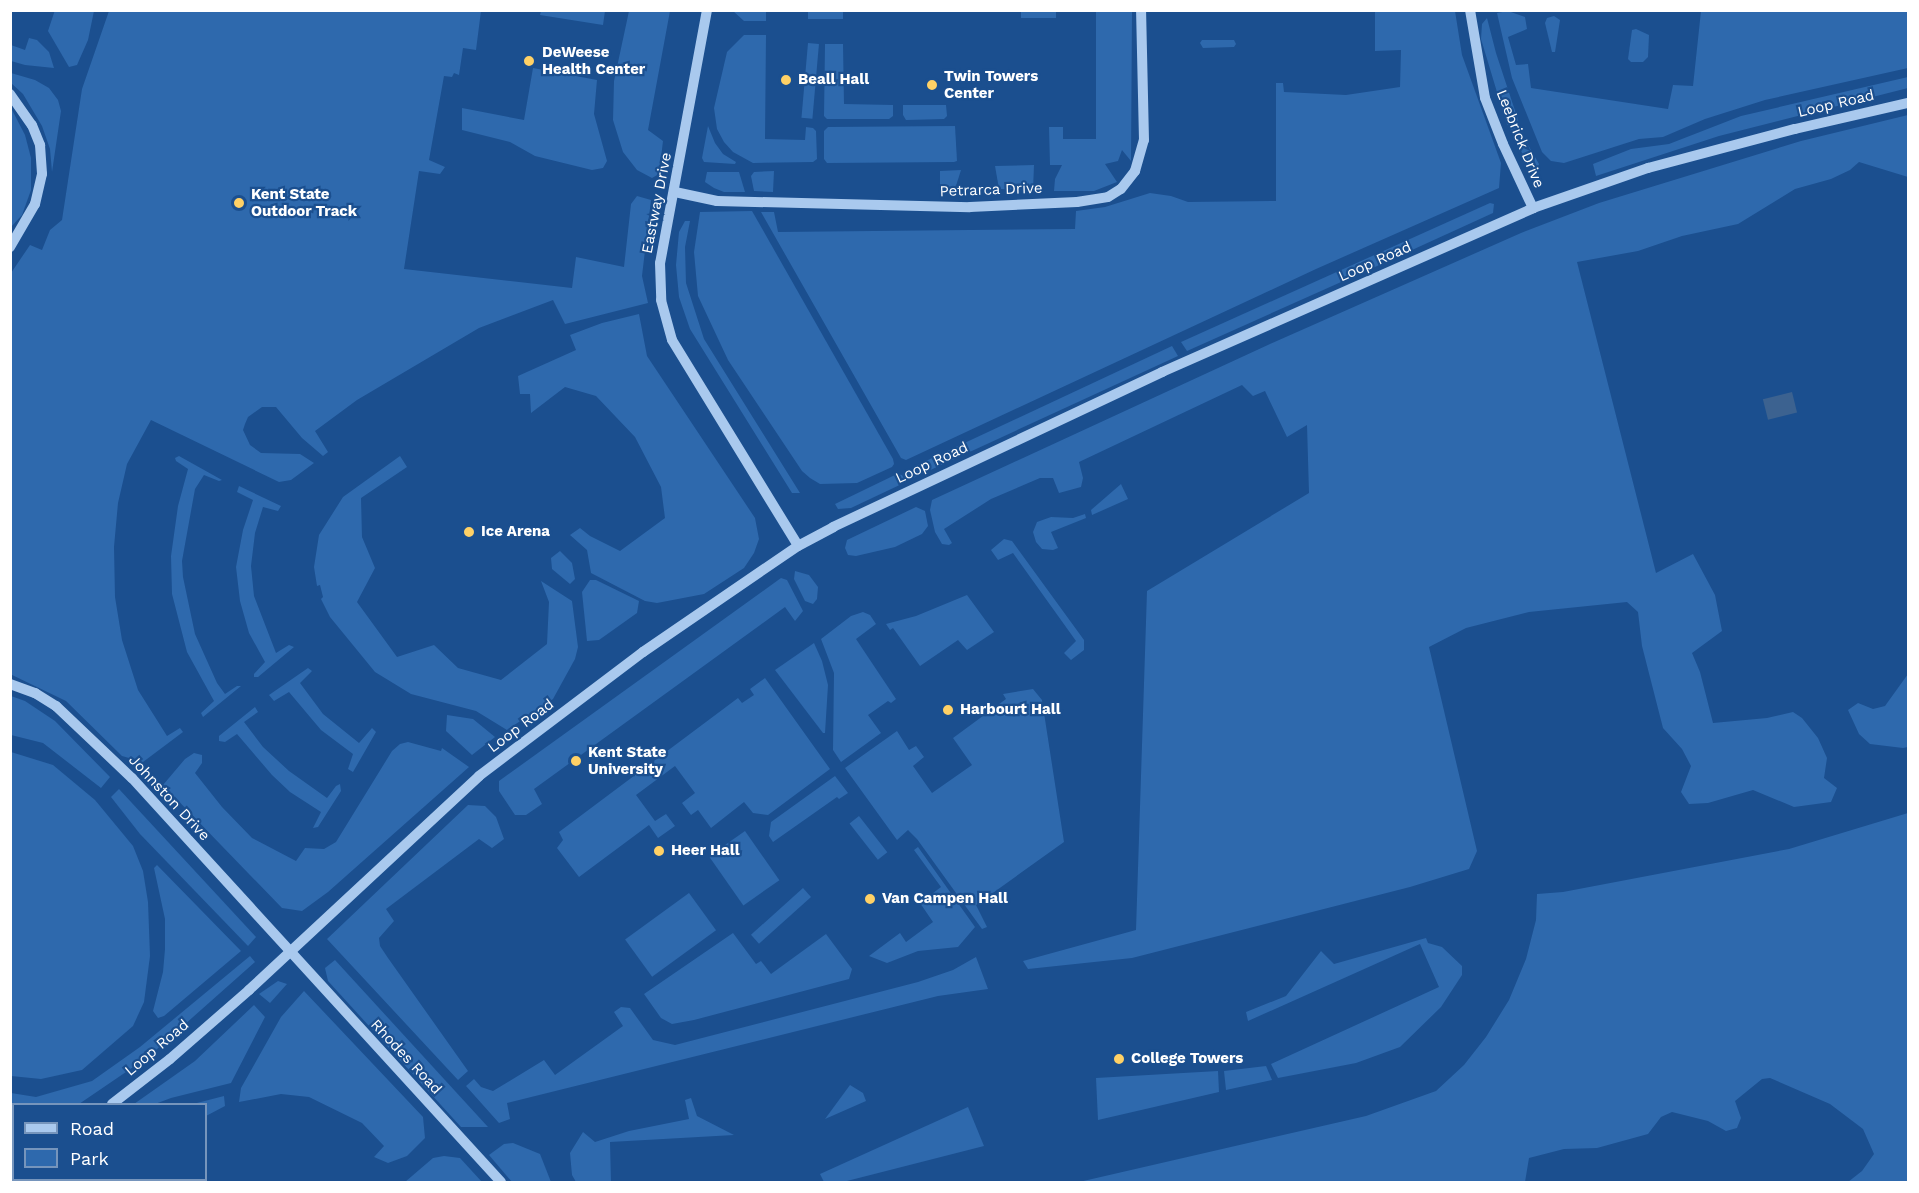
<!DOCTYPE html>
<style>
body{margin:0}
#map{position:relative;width:1919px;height:1193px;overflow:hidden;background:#1b4f8f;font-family:"Work Sans",sans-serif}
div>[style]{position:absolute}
.green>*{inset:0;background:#2e69ad;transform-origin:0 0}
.water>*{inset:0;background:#3c6290;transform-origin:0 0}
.minor>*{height:10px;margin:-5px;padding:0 5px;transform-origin:5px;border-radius:5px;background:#a9c9ee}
.dots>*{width:16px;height:16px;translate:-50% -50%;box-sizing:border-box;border:3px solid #1b4f8f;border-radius:50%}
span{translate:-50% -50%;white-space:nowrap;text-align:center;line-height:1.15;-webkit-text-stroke:4.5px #1b4f8f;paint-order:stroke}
.poi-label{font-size:15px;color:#fff;font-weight:700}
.left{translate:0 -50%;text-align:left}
.street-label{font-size:15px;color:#fff}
.frame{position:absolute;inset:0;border:12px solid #fff;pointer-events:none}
.legend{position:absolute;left:12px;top:1103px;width:195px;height:78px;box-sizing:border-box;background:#1b4f8f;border:2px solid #7695bc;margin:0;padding:8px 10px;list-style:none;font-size:18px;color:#fff}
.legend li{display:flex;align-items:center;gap:12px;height:30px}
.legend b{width:30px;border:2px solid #7695bc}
</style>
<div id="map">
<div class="green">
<div style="clip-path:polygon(55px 10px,94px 11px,88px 40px,77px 65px,69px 67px,48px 31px)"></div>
<div style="clip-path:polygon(109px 11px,481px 11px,476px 50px,463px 48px,459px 75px,454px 73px,452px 77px,444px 76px,429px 160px,445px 167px,440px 174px,419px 171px,404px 269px,572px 288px,576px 257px,624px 267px,631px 204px,637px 196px,651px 200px,642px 276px,648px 303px,565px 324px,553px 300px,479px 328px,357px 400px,315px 431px,328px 452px,323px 456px,302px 438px,276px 407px,262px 407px,248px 417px,245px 424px,243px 430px,250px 445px,261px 453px,300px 454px,314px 463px,291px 480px,279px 482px,151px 420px,127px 464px,118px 503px,114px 547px,115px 597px,122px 640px,138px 690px,167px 736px,180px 728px,183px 732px,143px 762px,122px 756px,66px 701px,10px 674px,11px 273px,30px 245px,42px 250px,50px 230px,62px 220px,82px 89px)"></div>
<div style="clip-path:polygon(541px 11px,541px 10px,605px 11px,603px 25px,540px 15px)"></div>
<div style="clip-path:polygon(629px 11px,670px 11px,648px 130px,663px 141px,659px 174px,652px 178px,637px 170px,623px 152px,613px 120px,614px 81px)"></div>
<div style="clip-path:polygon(733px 11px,766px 11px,766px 21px,744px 21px)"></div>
<div style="left:808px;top:11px;width:35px;height:8px"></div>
<div style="left:1021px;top:11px;width:35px;height:7px"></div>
<div style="clip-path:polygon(1096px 11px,1132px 11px,1131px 161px,1122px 150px,1118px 161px,1105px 164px,1117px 182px,1094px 191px,1054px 191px,1055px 179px,1062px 165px,1050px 165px,1049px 127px,1063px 127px,1063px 139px,1096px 139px)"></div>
<div style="clip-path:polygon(1375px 11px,1455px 11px,1462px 55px,1501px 163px,1499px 188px,1316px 269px,906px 460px,901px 458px,761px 212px,774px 212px,778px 232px,1075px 229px,1076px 211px,1105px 207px,1150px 193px,1171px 196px,1188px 202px,1276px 201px,1276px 83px,1283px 83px,1284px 92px,1346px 95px,1400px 87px,1401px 50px,1375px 51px)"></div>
<div style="clip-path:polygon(1508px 11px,1525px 17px,1527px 29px,1508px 37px,1516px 65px,1528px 64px,1531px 88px,1668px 109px,1673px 85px,1693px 86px,1701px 11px,1908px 11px,1908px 68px,1765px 100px,1705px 119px,1663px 137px,1639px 139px,1564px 163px,1551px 161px,1542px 152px,1512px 78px,1497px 13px)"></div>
<div style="clip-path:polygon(1554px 16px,1560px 20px,1555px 52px,1552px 52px,1545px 23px,1547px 18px)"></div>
<div style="clip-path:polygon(1487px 18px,1496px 53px,1524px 138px,1539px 164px,1536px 173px,1531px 170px,1506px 122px,1481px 39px,1482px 24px)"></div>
<div style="clip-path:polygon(1636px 29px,1649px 35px,1648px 57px,1643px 62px,1631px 62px,1628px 59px,1632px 30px)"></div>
<div style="clip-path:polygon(744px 35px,766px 35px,765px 139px,805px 140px,806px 127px,813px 128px,816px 131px,817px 159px,813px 162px,753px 163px,733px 152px,724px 142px,717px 129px,714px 108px,727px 52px)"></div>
<div style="clip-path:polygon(29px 38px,37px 40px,49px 52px,54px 68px,25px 65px,11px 61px,11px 45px,25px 50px)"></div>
<div style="clip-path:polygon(1202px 40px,1234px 40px,1236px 44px,1234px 47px,1203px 48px,1200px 43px)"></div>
<div style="left:808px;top:43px;width:11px;height:75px;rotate:5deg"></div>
<div style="clip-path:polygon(825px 44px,843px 44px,844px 104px,893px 105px,893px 116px,889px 119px,827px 119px,824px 116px)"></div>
<div style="clip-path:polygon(533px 68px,597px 80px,594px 114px,607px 161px,603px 168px,592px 170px,535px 156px,510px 142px,462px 130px,462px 108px,524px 120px)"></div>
<div style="clip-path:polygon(11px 73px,35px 80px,49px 88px,58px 100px,61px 111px,52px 172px,50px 149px,42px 126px,23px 94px,11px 83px)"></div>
<div style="clip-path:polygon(1908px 77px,1908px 88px,1719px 136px,1596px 176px,1593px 164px,1631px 149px,1669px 144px,1741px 116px)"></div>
<div style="clip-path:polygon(903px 105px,946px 105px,947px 116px,944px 119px,906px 120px,903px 115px)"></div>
<div style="clip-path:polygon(11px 108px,25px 135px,31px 158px,31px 190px,22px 215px,11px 227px)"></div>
<div style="clip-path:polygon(1908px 115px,1908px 177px,1859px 162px,1850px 170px,1831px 179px,1795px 189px,1738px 224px,1682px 236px,1638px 251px,1577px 262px,1656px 573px,1693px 554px,1715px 595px,1722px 631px,1692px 653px,1700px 672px,1713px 723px,1767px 718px,1793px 712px,1802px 718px,1818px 738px,1827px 758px,1824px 778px,1837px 788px,1831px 802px,1794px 807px,1753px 790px,1708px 803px,1689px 804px,1681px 792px,1691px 766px,1682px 749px,1663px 728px,1642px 646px,1638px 612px,1627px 602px,1529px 612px,1466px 628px,1429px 647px,1477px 851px,1469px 869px,1410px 887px,1132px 958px,1028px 969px,1023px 961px,1136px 930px,1147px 591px,1309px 493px,1307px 425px,1287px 437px,1265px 391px,1253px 396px,1242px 385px,1079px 462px,1083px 478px,1081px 487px,1059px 493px,1053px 478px,1040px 478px,991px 499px,944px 529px,952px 543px,949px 545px,942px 544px,935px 532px,930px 510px,932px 500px,1270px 344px,1521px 233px,1599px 203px,1801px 141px)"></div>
<div style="clip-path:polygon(708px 126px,715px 143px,723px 154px,736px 162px,735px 164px,704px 162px,702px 158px)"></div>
<div style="clip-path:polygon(955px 126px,957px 161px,954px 162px,827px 163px,824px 159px,824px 131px,828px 127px)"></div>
<div style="clip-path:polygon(1034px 165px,1033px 190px,999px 189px,995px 166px)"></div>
<div style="clip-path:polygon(961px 170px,955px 189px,943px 193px,940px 188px,940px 171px)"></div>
<div style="clip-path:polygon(774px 171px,773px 192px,754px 191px,751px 176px,754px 172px)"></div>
<div style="clip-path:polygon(707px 172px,739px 172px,745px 192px,724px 192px,714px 188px,705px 182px)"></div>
<div style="clip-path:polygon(1490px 203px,1494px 204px,1493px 213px,1377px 266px,1187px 351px,1181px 342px)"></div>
<div style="clip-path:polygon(752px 211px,893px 459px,894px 464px,892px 467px,857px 483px,820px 484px,810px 478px,802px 471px,728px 360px,698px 296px,694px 252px,700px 212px)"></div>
<div style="clip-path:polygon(685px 221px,690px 221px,685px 247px,686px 283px,704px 339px,800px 493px,792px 493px,690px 329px,679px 297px,676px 265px,679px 232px)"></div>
<div style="clip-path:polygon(639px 314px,647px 356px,755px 518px,759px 539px,754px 553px,744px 568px,704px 594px,657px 603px,645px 601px,591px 573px,587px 550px,570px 535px,580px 528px,590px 536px,620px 551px,665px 518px,661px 487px,635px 437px,596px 396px,565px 387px,531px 413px,530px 394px,520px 394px,518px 376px,576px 350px,570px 335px,602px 323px)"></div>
<div style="clip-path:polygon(1172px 346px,1178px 356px,913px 478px,910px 472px,913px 467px)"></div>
<div style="clip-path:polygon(179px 456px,222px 480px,219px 481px,204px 475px,195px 489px,182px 561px,183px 577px,195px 634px,217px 683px,225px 694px,237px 686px,241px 686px,203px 717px,201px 713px,214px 701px,187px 652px,172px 594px,171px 556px,178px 506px,188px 469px,176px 461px,175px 458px)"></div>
<div style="clip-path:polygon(400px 456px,407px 467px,361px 498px,362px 537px,375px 568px,357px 602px,397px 657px,434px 645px,458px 668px,501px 680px,547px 644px,549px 602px,541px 581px,572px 601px,578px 647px,575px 659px,553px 699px,507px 730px,476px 711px,411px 694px,375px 672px,330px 617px,321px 599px,323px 597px,320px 585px,317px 586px,314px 567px,319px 535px,343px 497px)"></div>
<div style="clip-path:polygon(897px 474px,902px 475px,906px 482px,851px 508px,838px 509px,835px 504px)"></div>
<div style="clip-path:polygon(1121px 484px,1128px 499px,1092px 515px,1091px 510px)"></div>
<div style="clip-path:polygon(239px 486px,281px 506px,278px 511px,263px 507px,255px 533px,251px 566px,254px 596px,276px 653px,289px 645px,294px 647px,258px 677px,254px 677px,254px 674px,265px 662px,249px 633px,240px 601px,236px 567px,243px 530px,253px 500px,237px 492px)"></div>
<div style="clip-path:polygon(916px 507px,925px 511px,928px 526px,922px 534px,895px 547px,856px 556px,848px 555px,845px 548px,847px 540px)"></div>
<div style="clip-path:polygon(1085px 514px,1086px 518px,1051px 532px,1058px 548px,1053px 550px,1042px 549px,1036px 542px,1033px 532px,1037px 522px,1051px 517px,1073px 518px)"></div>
<div style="clip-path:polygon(1004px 539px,1012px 541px,1084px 640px,1084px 650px,1071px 660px,1064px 653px,1076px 641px,1013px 553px,998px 560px,991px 550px)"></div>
<div style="clip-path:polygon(560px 551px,572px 563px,575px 579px,570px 584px,552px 569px,551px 558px)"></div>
<div style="clip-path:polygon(795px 571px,809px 575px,818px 587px,817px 599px,813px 604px,805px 601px,794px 579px)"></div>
<div style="clip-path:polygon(781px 578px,787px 580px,803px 611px,795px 621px,785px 607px,534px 789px,542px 804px,526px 815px,515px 815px,499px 791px,499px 781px)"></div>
<div style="clip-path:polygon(590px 580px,596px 580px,639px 601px,637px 613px,599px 640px,587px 641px,582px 592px)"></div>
<div style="clip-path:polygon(967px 595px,994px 632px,967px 650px,958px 640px,920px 666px,893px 628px,890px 630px,886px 624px,916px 616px)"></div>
<div style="clip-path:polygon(863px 612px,870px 615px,876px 624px,856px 639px,896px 699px,891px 703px,888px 701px,868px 715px,881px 733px,841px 762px,833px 750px,834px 673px,821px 639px,851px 616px)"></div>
<div style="clip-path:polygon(814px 643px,822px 661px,828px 685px,825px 733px,823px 733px,775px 670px)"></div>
<div style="clip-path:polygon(308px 668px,312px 671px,300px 683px,323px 714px,359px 743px,372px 728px,376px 732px,353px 772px,348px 769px,353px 754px,321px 730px,289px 692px,274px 701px,269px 695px)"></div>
<div style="clip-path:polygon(1908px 674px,1908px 747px,1903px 748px,1870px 744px,1859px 734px,1848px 710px,1858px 703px,1873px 709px,1885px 706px)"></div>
<div style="clip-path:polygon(765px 678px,830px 769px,768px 815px,753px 813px,744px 802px,711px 828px,698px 810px,691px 815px,682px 803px,695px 793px,675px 766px,636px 795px,655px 821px,666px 814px,675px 826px,658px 838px,649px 825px,579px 877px,557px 848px,563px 840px,559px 832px,738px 698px,742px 703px,754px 695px,750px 689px)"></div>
<div style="clip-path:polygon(1033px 689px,1042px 700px,1064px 842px,976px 905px,987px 927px,982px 929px,917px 839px,908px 830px,897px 840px,845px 768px,897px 731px,909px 750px,916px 746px,924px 757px,913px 766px,932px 793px,972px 765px,953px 738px,1006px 699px,1003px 694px)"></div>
<div style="clip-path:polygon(11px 696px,25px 701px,55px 721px,110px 777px,101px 788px,43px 743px,11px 735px)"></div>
<div style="clip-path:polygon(255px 707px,258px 712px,244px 722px,263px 747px,289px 771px,327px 798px,336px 786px,340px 784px,341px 791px,318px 827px,313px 828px,321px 812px,290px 792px,272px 775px,237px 734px,225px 742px,219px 741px,219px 736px)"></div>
<div style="clip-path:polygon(447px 715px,473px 719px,495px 737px,472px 755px,446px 731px)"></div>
<div style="clip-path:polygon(408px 742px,441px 751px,442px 748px,469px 767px,328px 892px,302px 911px,282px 908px,163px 785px,185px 759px,194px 753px,202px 755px,202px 763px,195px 773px,222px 807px,252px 838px,296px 861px,305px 848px,324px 849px,336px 842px,392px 751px,400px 744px)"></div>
<div style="clip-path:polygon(11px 752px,53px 765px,95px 800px,133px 846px,143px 871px,148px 902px,150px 956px,144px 1002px,133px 1026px,82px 1070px,41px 1079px,11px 1076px)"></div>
<div style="clip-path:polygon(835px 776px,848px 793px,839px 799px,837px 797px,773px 842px,769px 836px,771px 822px)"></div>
<div style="clip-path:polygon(119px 789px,256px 937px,248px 946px,140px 834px,111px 797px)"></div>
<div style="clip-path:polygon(468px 805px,485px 806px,496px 817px,504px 839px,492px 848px,479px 839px,386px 909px,394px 921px,379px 938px,380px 946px,388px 958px,468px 1071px,458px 1080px,327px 939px)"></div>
<div style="clip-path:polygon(1908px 813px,1908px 1182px,1848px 1182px,1862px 1171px,1874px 1154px,1863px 1129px,1830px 1104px,1770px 1078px,1762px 1079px,1735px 1101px,1741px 1118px,1737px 1128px,1726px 1131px,1708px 1121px,1672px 1112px,1661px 1117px,1648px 1134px,1597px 1148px,1564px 1149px,1529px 1158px,1525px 1182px,1079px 1182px,1366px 1116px,1436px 1091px,1464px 1065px,1486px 1037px,1509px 1000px,1526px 959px,1536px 920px,1537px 894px,1563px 892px,1789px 849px)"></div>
<div style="left:859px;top:816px;width:46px;height:12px;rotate:52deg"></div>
<div style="left:745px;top:831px;width:60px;height:44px;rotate:55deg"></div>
<div style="clip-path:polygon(918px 847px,975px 927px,958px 947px,918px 951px,887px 963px,869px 956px,900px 933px,906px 942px,933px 922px,920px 903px,941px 887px,914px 850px)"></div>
<div style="clip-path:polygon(157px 865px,241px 951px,164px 1016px,158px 1018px,153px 1011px,163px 972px,165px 949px,165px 919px,154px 868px)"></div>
<div style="left:803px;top:888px;width:12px;height:70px;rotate:48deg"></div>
<div style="left:689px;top:893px;width:46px;height:79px;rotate:54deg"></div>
<div style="clip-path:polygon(733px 933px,756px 964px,761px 961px,771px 974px,826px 934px,852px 969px,849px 979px,694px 1020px,672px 1024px,661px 1018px,644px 994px)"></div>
<div style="clip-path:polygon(1426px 938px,1428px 943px,1442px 947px,1462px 966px,1462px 975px,1441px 1007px,1400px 1047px,1356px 1063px,1278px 1078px,1271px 1064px,1439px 987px,1420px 944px,1248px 1021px,1246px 1012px,1286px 996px,1321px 951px,1334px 964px)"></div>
<div style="clip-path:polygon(250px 956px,255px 962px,148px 1057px,79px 1104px,14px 1104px,13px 1138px,11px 1140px,11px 1093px,36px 1097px,92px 1081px,140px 1047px)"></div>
<div style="clip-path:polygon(976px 957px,988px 989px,938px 996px,507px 1103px,510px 1119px,499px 1123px,466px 1086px,474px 1079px,481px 1087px,493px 1091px,544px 1060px,555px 1075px,623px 1026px,614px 1012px,621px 1007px,630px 1008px,653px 1040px,675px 1045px,918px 982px,953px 970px)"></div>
<div style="clip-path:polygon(335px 960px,488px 1127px,461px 1127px,328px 981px,325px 968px)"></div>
<div style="clip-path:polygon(278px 981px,287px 984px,270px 1003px,259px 994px)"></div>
<div style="clip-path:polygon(304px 991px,423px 1117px,425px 1138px,407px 1156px,388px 1163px,374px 1157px,384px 1146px,362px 1123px,309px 1097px,281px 1094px,239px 1102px,241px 1088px,281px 1017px)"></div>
<div style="clip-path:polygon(254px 1005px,265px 1017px,231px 1083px,171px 1098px,155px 1104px,134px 1104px,195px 1061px)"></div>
<div style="clip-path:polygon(1266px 1066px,1272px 1080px,1226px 1090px,1224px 1071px)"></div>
<div style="clip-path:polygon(1218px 1071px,1219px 1092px,1098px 1120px,1096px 1078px)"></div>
<div style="clip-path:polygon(850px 1085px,863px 1093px,866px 1101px,825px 1119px)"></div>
<div style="clip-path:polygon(224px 1096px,225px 1106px,206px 1116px,206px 1104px,193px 1104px)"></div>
<div style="clip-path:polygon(691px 1098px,697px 1116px,734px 1135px,610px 1142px,611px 1182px,576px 1182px,572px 1175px,570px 1153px,583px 1132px,595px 1142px,629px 1131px,689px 1119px,685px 1100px)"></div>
<div style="clip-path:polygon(968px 1107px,984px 1146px,843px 1182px,824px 1182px,820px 1174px)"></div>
<div style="clip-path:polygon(513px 1143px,540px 1154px,551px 1182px,512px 1182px,489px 1155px,504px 1144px)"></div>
<div style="clip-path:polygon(444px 1156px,460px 1158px,482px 1182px,405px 1182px,433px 1158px)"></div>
<div style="left:42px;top:1180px;width:81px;height:8px"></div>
</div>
<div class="water">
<div style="left:1792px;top:392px;width:21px;height:30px;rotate:76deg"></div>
</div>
<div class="minor">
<div style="left:707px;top:10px;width:257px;rotate:100.5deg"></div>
<div style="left:660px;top:263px;width:37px;rotate:88deg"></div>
<div style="left:661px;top:300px;width:41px;rotate:74.6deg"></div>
<div style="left:672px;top:340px;width:241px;rotate:58.5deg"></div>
<div style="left:1470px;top:10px;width:89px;rotate:80.3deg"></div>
<div style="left:1485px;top:98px;width:49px;rotate:68.6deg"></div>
<div style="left:1503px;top:144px;width:71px;rotate:64.9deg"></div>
<div style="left:10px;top:94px;width:38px;rotate:55deg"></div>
<div style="left:32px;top:125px;width:22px;rotate:68deg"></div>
<div style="left:40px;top:145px;width:29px;rotate:86deg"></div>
<div style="left:42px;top:174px;width:31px;rotate:103deg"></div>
<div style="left:35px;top:204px;width:50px;rotate:120.2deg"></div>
<div style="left:675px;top:192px;width:43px;rotate:12.1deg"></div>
<div style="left:717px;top:201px;width:253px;rotate:1.4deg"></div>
<div style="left:970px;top:207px;width:107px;rotate:-2.7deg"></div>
<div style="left:1077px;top:202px;width:31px;rotate:-9deg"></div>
<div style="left:1108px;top:197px;width:15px;rotate:-32deg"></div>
<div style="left:1121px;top:189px;width:23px;rotate:-52deg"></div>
<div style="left:1135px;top:171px;width:32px;rotate:-74deg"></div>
<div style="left:1144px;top:140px;width:130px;rotate:-91.3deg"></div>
<div style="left:10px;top:684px;width:27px;rotate:20deg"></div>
<div style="left:35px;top:693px;width:25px;rotate:32deg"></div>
<div style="left:56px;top:706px;width:105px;rotate:43.5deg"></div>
<div style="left:132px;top:778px;width:547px;rotate:47.59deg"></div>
<div style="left:112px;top:1104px;width:73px;rotate:-37.8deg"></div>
<div style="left:170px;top:1059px;width:105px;rotate:-41.1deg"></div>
<div style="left:249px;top:990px;width:314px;rotate:-42.9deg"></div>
<div style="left:479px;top:776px;width:206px;rotate:-37.1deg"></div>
<div style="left:643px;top:652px;width:188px;rotate:-34.4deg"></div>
<div style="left:798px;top:546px;width:40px;rotate:-28deg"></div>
<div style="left:833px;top:527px;width:364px;rotate:-25.2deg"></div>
<div style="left:1162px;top:372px;width:406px;rotate:-23.8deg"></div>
<div style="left:1533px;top:208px;width:122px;rotate:-19.2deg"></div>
<div style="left:1648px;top:168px;width:152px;rotate:-14.9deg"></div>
<div style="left:1795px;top:129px;width:116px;rotate:-13deg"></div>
<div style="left:10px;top:1156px;width:4px;rotate:-14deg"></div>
</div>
<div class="dots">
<div style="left:529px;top:61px;background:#ffd166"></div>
<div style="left:786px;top:80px;background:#ffd166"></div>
<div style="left:932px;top:85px;background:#ffd166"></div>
<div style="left:239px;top:203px;background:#ffd166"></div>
<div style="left:469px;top:532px;background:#ffd166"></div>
<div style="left:948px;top:710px;background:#ffd166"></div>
<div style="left:576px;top:761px;background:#ffd166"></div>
<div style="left:659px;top:851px;background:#ffd166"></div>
<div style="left:870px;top:899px;background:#ffd166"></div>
<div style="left:1119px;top:1059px;background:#ffd166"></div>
</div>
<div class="poi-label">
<span class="left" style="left:542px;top:61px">DeWeese<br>Health Center</span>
<span class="left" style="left:944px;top:85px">Twin Towers<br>Center</span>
<span class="left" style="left:798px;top:80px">Beall Hall</span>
<span class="left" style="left:251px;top:203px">Kent State<br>Outdoor Track</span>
<span class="left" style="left:481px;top:532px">Ice Arena</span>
<span class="left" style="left:960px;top:710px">Harbourt Hall</span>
<span class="left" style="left:588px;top:761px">Kent State<br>University</span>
<span class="left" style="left:671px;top:851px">Heer Hall</span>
<span class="left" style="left:882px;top:899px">Van Campen Hall</span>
<span class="left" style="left:1131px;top:1059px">College Towers</span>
</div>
<div class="street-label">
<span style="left:1836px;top:104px;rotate:-13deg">Loop Road</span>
<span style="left:1520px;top:139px;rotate:68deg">Leebrick Drive</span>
<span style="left:991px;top:190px;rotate:-2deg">Petrarca Drive</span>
<span style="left:657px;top:203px;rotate:-79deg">Eastway Drive</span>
<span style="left:1375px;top:262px;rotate:-24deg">Loop Road</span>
<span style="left:932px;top:463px;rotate:-25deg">Loop Road</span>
<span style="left:521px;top:726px;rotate:-37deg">Loop Road</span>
<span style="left:169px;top:798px;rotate:47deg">Johnston Drive</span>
<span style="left:157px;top:1048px;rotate:-40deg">Loop Road</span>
<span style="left:406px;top:1057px;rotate:47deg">Rhodes Road</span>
</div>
<div class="frame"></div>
<ul class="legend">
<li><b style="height:8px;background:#a9c9ee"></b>Road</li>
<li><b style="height:16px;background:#2e69ad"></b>Park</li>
</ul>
</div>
